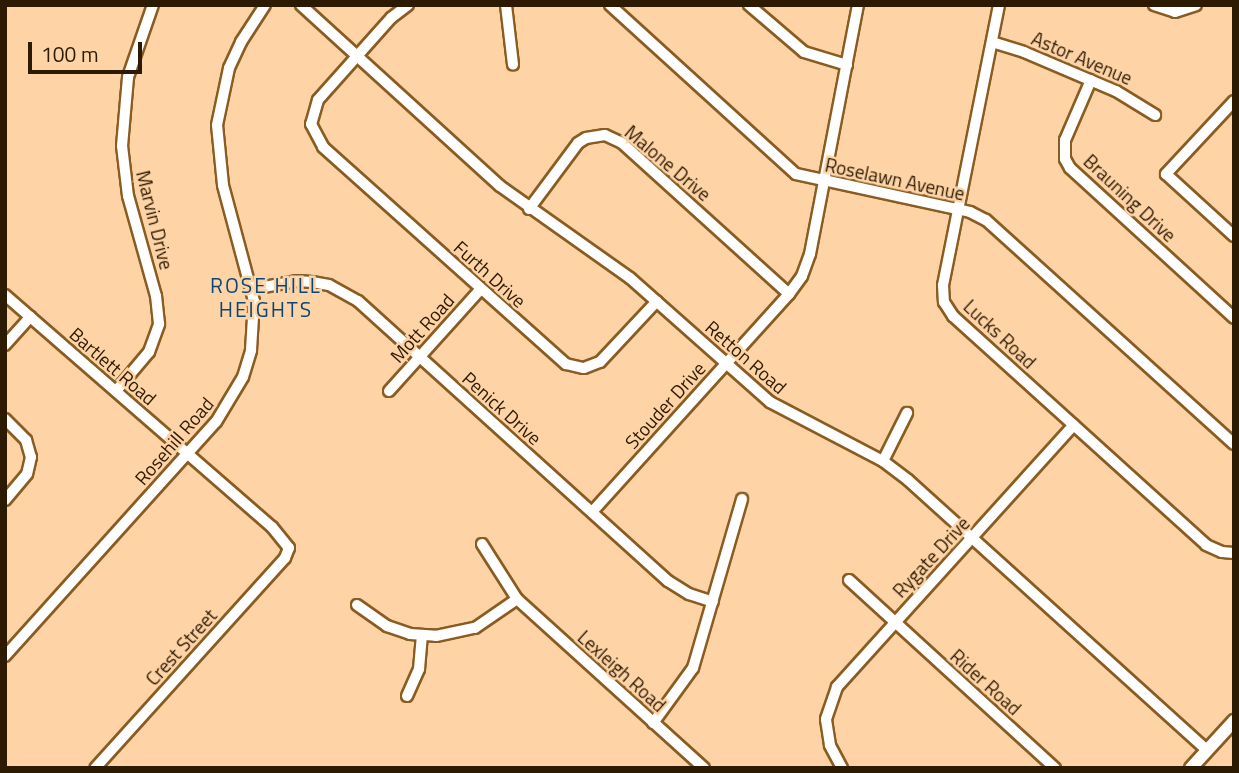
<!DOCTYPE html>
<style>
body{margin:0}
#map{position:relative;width:1239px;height:773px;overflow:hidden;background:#fed4a6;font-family:"Titillium Web",sans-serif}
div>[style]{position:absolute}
.roads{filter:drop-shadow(2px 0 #8a5c21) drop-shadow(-2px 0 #8a5c21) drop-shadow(0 2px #8a5c21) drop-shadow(0 -2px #8a5c21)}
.minor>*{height:10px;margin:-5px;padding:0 5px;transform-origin:5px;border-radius:5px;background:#fff}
.major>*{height:12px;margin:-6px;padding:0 6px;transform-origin:6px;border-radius:6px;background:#fff}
span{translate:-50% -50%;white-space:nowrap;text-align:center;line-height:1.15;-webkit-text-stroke:5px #fed4a6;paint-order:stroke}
.street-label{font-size:19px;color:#2d1a03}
.neighbourhood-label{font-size:21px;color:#074676;letter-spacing:2px}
.frame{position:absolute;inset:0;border:7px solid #2d1a03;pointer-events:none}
.scale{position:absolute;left:28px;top:42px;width:114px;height:32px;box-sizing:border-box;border:4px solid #2d1a03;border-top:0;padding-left:9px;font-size:21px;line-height:24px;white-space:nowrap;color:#2d1a03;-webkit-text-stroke:5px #fed4a6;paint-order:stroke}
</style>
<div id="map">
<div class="roads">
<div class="minor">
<div style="left:301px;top:5px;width:269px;rotate:42.3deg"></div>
<div style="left:500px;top:186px;width:159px;rotate:35.3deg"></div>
<div style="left:630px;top:278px;width:187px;rotate:41.5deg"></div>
<div style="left:770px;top:402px;width:127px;rotate:27.6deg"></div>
<div style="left:883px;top:461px;width:31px;rotate:37deg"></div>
<div style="left:908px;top:480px;width:403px;rotate:42.1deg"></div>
<div style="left:408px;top:5px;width:21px;rotate:143deg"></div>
<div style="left:391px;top:18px;width:110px;rotate:131.7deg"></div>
<div style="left:318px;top:100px;width:25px;rotate:106deg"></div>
<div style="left:311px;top:124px;width:26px;rotate:62deg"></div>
<div style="left:323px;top:147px;width:326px;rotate:41.8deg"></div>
<div style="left:566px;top:364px;width:18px;rotate:13deg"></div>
<div style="left:584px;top:368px;width:17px;rotate:-21deg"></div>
<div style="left:600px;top:362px;width:83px;rotate:-46.9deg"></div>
<div style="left:506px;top:5px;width:60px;rotate:83.3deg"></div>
<div style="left:610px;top:5px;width:251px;rotate:42.3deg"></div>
<div style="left:796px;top:174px;width:178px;rotate:12.3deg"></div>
<div style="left:970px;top:212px;width:18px;rotate:27deg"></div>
<div style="left:986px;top:220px;width:334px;rotate:42.1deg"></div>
<div style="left:749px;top:5px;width:72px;rotate:40.5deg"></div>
<div style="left:804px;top:52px;width:45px;rotate:16.8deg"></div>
<div style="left:999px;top:5px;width:286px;rotate:101.3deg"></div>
<div style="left:943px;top:285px;width:17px;rotate:87deg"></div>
<div style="left:944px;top:302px;width:17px;rotate:57deg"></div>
<div style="left:953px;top:316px;width:341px;rotate:42.1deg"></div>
<div style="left:1206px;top:545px;width:17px;rotate:24deg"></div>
<div style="left:1222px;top:552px;width:12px;rotate:5deg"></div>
<div style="left:1154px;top:5px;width:22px;rotate:18deg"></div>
<div style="left:1175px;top:12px;width:22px;rotate:-18deg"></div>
<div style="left:992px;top:42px;width:34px;rotate:17deg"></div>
<div style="left:1024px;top:52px;width:100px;rotate:23deg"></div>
<div style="left:1116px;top:91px;width:46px;rotate:31.6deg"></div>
<div style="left:1091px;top:80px;width:65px;rotate:113.4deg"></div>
<div style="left:1065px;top:140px;width:19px;rotate:90deg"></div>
<div style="left:1065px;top:159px;width:10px;rotate:61deg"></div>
<div style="left:1070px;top:168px;width:222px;rotate:42.4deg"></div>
<div style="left:1234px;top:101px;width:100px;rotate:133deg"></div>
<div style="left:1166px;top:174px;width:92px;rotate:42.4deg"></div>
<div style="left:529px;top:209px;width:82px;rotate:-53.4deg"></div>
<div style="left:578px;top:143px;width:9px;rotate:-32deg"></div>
<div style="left:586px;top:138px;width:19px;rotate:-9deg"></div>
<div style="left:605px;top:135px;width:19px;rotate:25deg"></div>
<div style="left:622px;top:143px;width:225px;rotate:42.1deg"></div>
<div style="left:253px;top:289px;width:45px;rotate:-10.3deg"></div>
<div style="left:297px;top:281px;width:15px;rotate:4deg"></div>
<div style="left:312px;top:282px;width:17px;rotate:10deg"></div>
<div style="left:329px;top:285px;width:33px;rotate:29deg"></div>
<div style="left:358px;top:301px;width:418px;rotate:42.1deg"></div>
<div style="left:668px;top:581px;width:25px;rotate:32deg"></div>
<div style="left:689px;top:594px;width:25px;rotate:18deg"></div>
<div style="left:5px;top:295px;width:354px;rotate:41deg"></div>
<div style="left:272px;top:527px;width:27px;rotate:51deg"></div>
<div style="left:289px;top:548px;width:11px;rotate:112deg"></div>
<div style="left:285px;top:558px;width:283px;rotate:132.1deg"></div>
<div style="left:5px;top:345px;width:38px;rotate:-48deg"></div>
<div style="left:116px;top:391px;width:51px;rotate:-49.8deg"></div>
<div style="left:149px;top:352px;width:30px;rotate:-70deg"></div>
<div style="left:159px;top:324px;width:28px;rotate:-96deg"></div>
<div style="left:156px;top:296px;width:104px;rotate:-105.6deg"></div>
<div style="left:128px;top:196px;width:50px;rotate:-96.8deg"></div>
<div style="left:122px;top:146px;width:69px;rotate:-85deg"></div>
<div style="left:128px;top:77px;width:76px;rotate:-70.9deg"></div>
<div style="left:389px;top:391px;width:137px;rotate:-48deg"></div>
<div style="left:5px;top:419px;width:30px;rotate:45deg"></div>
<div style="left:26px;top:440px;width:18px;rotate:74deg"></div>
<div style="left:31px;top:457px;width:17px;rotate:103deg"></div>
<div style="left:27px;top:474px;width:34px;rotate:130deg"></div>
<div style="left:883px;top:461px;width:54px;rotate:-63.4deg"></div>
<div style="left:592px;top:512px;width:294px;rotate:-47.9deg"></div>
<div style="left:789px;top:294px;width:22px;rotate:-54deg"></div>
<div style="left:802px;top:276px;width:23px;rotate:-70deg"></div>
<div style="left:810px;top:254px;width:254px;rotate:-79.1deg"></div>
<div style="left:482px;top:544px;width:65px;rotate:57.5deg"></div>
<div style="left:517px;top:599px;width:252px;rotate:42.1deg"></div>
<div style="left:849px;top:580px;width:279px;rotate:42.4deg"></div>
<div style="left:357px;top:605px;width:37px;rotate:35deg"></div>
<div style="left:387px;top:626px;width:24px;rotate:19deg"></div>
<div style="left:410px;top:634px;width:26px;rotate:4deg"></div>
<div style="left:436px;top:636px;width:40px;rotate:-12deg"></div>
<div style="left:475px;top:628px;width:51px;rotate:-34.6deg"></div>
<div style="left:5px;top:656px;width:315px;rotate:-48deg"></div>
<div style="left:216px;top:422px;width:52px;rotate:-59deg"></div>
<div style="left:243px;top:377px;width:28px;rotate:-73deg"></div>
<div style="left:251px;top:350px;width:49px;rotate:-86.5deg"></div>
<div style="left:254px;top:301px;width:120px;rotate:-105deg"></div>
<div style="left:223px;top:185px;width:60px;rotate:-95.7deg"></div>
<div style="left:217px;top:125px;width:58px;rotate:-78.1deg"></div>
<div style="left:229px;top:68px;width:29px;rotate:-65deg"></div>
<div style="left:241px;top:42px;width:44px;rotate:-57deg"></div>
<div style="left:407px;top:696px;width:30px;rotate:-66deg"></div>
<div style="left:419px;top:669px;width:34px;rotate:-85deg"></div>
<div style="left:653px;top:723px;width:68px;rotate:-54deg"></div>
<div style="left:693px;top:668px;width:176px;rotate:-73.8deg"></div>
<div style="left:842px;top:768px;width:26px;rotate:-118deg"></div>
<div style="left:830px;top:745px;width:26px;rotate:-99deg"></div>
<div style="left:826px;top:719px;width:34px;rotate:-71deg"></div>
<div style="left:837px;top:687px;width:353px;rotate:-47.9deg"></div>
</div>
<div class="major">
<div style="left:1191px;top:768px;width:64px;rotate:-47.5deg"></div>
</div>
</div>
<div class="street-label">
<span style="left:1082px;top:58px;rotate:23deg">Astor Avenue</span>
<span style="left:668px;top:163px;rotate:40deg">Malone Drive</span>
<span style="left:895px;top:179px;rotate:12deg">Roselawn Avenue</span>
<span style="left:1130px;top:198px;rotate:43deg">Brauning Drive</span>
<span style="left:155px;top:220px;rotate:76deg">Marvin Drive</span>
<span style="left:490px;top:274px;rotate:42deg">Furth Drive</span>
<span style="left:422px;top:328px;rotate:-48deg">Mott Road</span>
<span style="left:1000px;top:334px;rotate:43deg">Lucks Road</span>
<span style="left:746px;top:357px;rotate:41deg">Retton Road</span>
<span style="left:113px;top:366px;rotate:41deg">Bartlett Road</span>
<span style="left:665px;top:405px;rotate:-48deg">Stouder Drive</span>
<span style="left:502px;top:408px;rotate:42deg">Penick Drive</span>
<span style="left:174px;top:441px;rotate:-49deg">Rosehill Road</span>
<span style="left:931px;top:557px;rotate:-47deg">Rygate Drive</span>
<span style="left:181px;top:647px;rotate:-48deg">Crest Street</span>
<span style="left:622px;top:671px;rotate:42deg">Lexleigh Road</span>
<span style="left:986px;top:682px;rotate:42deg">Rider Road</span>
</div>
<div class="neighbourhood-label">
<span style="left:266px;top:297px">ROSE HILL<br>HEIGHTS</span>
</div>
<div class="frame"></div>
<div class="scale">100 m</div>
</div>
